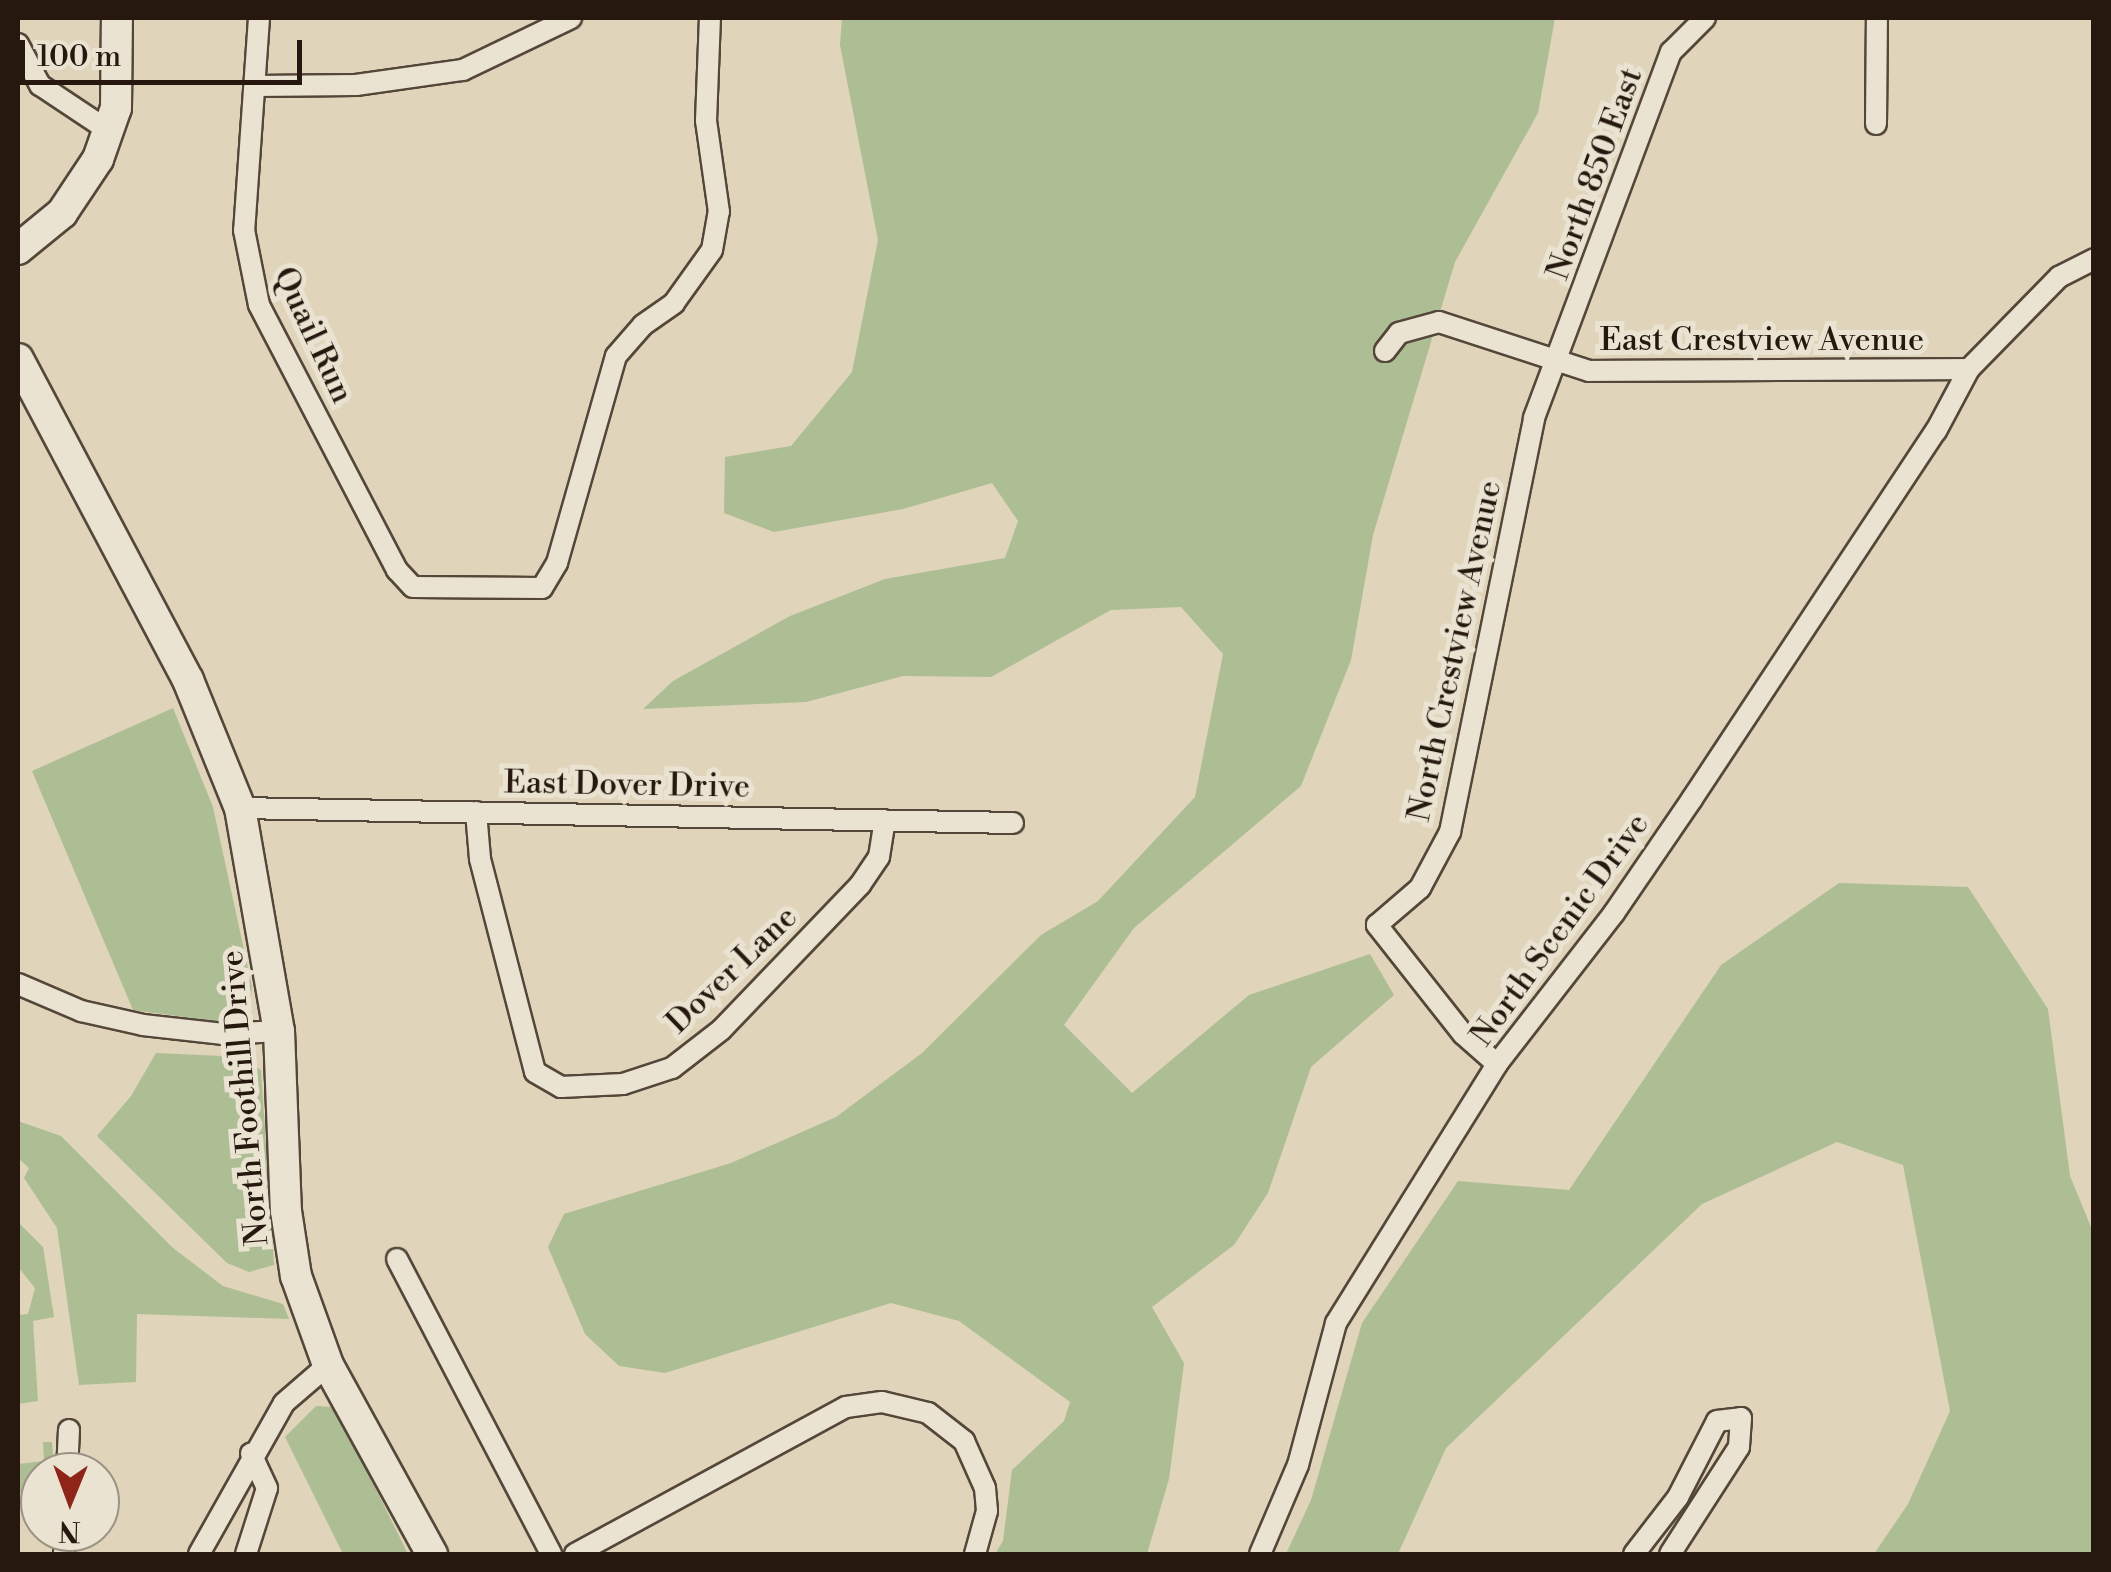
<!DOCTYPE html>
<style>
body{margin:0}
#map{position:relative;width:2111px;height:1572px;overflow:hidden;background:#e0d4ba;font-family:"Libre Bodoni",serif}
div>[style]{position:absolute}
.green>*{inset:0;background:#adbe94}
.roads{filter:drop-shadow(2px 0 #544739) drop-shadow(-2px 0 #544739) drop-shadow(0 2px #544739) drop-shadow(0 -2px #544739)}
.street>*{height:20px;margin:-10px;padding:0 10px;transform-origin:10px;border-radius:10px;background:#ebe3d2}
.secondary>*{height:30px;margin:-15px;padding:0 15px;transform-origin:15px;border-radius:15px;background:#ebe3d2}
span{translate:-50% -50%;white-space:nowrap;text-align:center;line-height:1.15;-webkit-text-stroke:10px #ebe3d2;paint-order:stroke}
.street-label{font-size:32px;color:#26180e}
.frame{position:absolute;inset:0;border:20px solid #26180e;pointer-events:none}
.north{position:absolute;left:20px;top:1452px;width:100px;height:100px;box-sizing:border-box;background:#ebe3d2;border:2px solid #9c9284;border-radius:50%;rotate:181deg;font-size:28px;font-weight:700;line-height:40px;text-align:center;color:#26180e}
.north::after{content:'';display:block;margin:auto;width:35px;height:45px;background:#8f2418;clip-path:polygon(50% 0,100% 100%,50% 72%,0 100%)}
.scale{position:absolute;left:20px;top:40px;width:282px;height:45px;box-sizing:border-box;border:5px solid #26180e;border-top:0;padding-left:12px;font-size:30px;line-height:35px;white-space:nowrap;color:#26180e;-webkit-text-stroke:8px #ebe3d2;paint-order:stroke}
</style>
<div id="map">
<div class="green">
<div style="clip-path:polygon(842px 18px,1555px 18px,1538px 113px,1455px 262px,1373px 535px,1351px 660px,1301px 786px,1134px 928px,1064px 1025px,1132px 1093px,1249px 995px,1370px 954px,1394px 995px,1311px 1067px,1268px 1193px,1234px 1245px,1152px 1307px,1184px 1363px,1169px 1479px,1147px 1554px,995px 1554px,1003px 1541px,1012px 1470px,1064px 1421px,1070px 1402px,959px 1321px,891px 1303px,665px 1373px,619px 1366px,585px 1334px,548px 1247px,564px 1214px,731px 1163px,836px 1117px,922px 1053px,1041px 935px,1098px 901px,1195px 797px,1223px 654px,1181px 607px,1111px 610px,991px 677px,903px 676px,806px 702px,643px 709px,673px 681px,790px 616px,885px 579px,1005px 558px,1018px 521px,992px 483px,903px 509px,774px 532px,724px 513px,725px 457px,791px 446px,852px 372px,878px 240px,840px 45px)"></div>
<div style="clip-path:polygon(173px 708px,213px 807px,252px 987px,250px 1006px,221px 1022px,133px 1010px,32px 771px)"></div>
<div style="clip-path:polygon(1839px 883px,1968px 887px,2048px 1009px,2070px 1176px,2093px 1232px,2093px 1554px,1874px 1554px,1908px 1504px,1950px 1411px,1903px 1165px,1837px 1142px,1702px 1204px,1446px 1448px,1398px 1554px,1286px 1554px,1311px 1500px,1362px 1323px,1458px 1181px,1569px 1190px,1721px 965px)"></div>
<div style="clip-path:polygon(156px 1053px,243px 1057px,261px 1070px,274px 1265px,249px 1272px,227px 1263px,97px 1136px,131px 1096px)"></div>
<div style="clip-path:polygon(18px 1121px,61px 1136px,173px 1248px,223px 1286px,283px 1304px,289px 1319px,137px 1314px,136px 1382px,79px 1385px,57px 1228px,24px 1178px,29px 1168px,18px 1158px)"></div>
<div style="clip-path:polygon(18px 1222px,43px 1247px,54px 1317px,33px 1321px,38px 1401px,18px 1404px,18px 1315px,28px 1314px,35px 1288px,18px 1267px)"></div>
<div style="clip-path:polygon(316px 1406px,335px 1407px,408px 1554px,343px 1554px,285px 1437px)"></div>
<div style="clip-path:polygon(43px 1442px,52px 1442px,54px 1472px,40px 1472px,40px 1490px,18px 1493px,18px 1464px,44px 1461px)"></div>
</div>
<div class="roads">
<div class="street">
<div style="left:259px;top:18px;width:213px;rotate:94deg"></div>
<div style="left:244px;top:230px;width:76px;rotate:78.7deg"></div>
<div style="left:259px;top:305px;width:299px;rotate:62.5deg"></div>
<div style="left:397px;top:570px;width:23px;rotate:47deg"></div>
<div style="left:413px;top:587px;width:129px;rotate:0.4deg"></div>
<div style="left:542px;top:588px;width:29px;rotate:-59deg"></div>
<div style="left:557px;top:563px;width:215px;rotate:-74.1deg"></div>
<div style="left:616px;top:356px;width:41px;rotate:-48.9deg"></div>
<div style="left:643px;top:325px;width:38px;rotate:-35deg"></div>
<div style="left:674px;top:303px;width:65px;rotate:-54.4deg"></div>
<div style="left:712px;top:250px;width:39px;rotate:-80deg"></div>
<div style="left:719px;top:212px;width:92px;rotate:-98.1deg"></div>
<div style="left:706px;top:121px;width:103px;rotate:-87.8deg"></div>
<div style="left:18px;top:44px;width:47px;rotate:61.8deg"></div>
<div style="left:40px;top:85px;width:83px;rotate:33.7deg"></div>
<div style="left:255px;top:86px;width:101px;rotate:-0.6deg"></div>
<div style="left:356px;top:85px;width:108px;rotate:-8deg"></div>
<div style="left:463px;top:70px;width:120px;rotate:-25.7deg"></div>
<div style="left:1876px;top:124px;width:106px;rotate:-89.5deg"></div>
<div style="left:1385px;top:351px;width:23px;rotate:-52deg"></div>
<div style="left:1399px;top:333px;width:41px;rotate:-15.4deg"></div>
<div style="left:1439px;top:322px;width:158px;rotate:18.1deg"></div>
<div style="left:1589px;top:371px;width:380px;rotate:-0.3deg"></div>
<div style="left:240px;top:808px;width:773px;rotate:1.11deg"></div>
<div style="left:476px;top:812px;width:47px;rotate:85.1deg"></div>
<div style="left:480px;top:859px;width:220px;rotate:75.5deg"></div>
<div style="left:535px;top:1072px;width:30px;rotate:30deg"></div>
<div style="left:561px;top:1087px;width:62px;rotate:-2.8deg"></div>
<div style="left:623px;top:1084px;width:52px;rotate:-18.1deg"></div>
<div style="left:672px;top:1068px;width:62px;rotate:-37.8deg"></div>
<div style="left:721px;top:1030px;width:201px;rotate:-46.2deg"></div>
<div style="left:860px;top:885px;width:34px;rotate:-56deg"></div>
<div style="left:879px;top:857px;width:37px;rotate:-81deg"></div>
<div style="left:18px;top:984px;width:69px;rotate:23.2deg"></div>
<div style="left:81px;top:1011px;width:64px;rotate:12.7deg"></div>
<div style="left:143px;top:1025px;width:81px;rotate:6.4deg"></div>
<div style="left:223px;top:1034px;width:56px;rotate:-3.1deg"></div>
<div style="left:1497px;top:1064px;width:45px;rotate:-138.6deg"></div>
<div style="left:1463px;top:1034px;width:139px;rotate:-128.3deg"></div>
<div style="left:1377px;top:925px;width:57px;rotate:-40.7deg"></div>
<div style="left:1420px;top:888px;width:64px;rotate:-61.8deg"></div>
<div style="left:1450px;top:832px;width:422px;rotate:-78.5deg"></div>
<div style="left:1534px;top:418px;width:391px;rotate:-69.5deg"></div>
<div style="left:1671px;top:52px;width:48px;rotate:-45deg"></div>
<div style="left:397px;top:1259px;width:333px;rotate:62.4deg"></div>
<div style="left:67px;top:1472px;width:42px;rotate:-87.3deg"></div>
<div style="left:64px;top:1554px;width:22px;rotate:-87deg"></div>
<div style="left:199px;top:1554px;width:173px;rotate:-60.6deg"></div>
<div style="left:284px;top:1403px;width:58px;rotate:-40.8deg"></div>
<div style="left:246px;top:1554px;width:69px;rotate:-72.3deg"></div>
<div style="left:267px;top:1488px;width:38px;rotate:-115deg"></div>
<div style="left:575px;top:1554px;width:308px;rotate:-28.5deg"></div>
<div style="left:846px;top:1407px;width:36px;rotate:-8deg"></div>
<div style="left:882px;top:1402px;width:47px;rotate:13.4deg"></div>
<div style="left:928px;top:1413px;width:46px;rotate:37.9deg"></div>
<div style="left:964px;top:1441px;width:51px;rotate:65.9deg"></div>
<div style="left:985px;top:1488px;width:23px;rotate:85deg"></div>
<div style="left:987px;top:1511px;width:45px;rotate:105.6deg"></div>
<div style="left:1260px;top:1554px;width:97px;rotate:-66.9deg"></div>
<div style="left:1298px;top:1465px;width:147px;rotate:-75deg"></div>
<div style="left:1336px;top:1323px;width:305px;rotate:-58.1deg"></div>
<div style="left:1497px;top:1064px;width:191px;rotate:-52.2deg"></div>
<div style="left:1614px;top:913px;width:138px;rotate:-55.6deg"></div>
<div style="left:1692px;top:799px;width:442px;rotate:-56.5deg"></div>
<div style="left:1936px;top:431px;width:70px;rotate:-62deg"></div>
<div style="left:1969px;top:369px;width:129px;rotate:-45.6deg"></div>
<div style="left:2059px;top:277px;width:39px;rotate:-27deg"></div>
<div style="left:1634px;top:1554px;width:72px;rotate:-52.3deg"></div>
<div style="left:1678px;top:1497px;width:85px;rotate:-62.8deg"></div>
<div style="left:1717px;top:1421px;width:24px;rotate:-7deg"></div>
<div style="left:1741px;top:1418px;width:29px;rotate:94deg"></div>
<div style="left:1739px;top:1447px;width:127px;rotate:122.8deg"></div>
</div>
<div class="secondary">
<div style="left:18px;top:249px;width:57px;rotate:-39.3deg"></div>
<div style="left:62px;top:213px;width:65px;rotate:-56.3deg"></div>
<div style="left:98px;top:159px;width:54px;rotate:-70.6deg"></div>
<div style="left:116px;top:108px;width:90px;rotate:-89.4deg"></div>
<div style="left:18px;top:359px;width:363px;rotate:62.1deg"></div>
<div style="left:188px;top:680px;width:138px;rotate:67.9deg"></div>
<div style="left:240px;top:808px;width:226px;rotate:80.1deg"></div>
<div style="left:279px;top:1031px;width:180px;rotate:87.8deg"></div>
<div style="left:286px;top:1211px;width:66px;rotate:81.3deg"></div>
<div style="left:296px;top:1276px;width:95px;rotate:70.2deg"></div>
<div style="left:328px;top:1365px;width:216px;rotate:61.2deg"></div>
</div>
</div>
<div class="street-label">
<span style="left:1595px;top:174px;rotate:-70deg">North 850 East</span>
<span style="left:313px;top:335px;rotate:65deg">Quail Run</span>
<span style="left:1762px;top:340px">East Crestview Avenue</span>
<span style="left:1455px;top:651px;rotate:-78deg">North Crestview Avenue</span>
<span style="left:627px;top:785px;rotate:1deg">East Dover Drive</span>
<span style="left:1560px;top:930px;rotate:-54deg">North Scenic Drive</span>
<span style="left:732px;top:970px;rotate:-44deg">Dover Lane</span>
<span style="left:245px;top:1098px;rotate:-95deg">North Foothill Drive</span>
</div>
<div class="frame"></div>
<div class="north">N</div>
<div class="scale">100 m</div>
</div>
